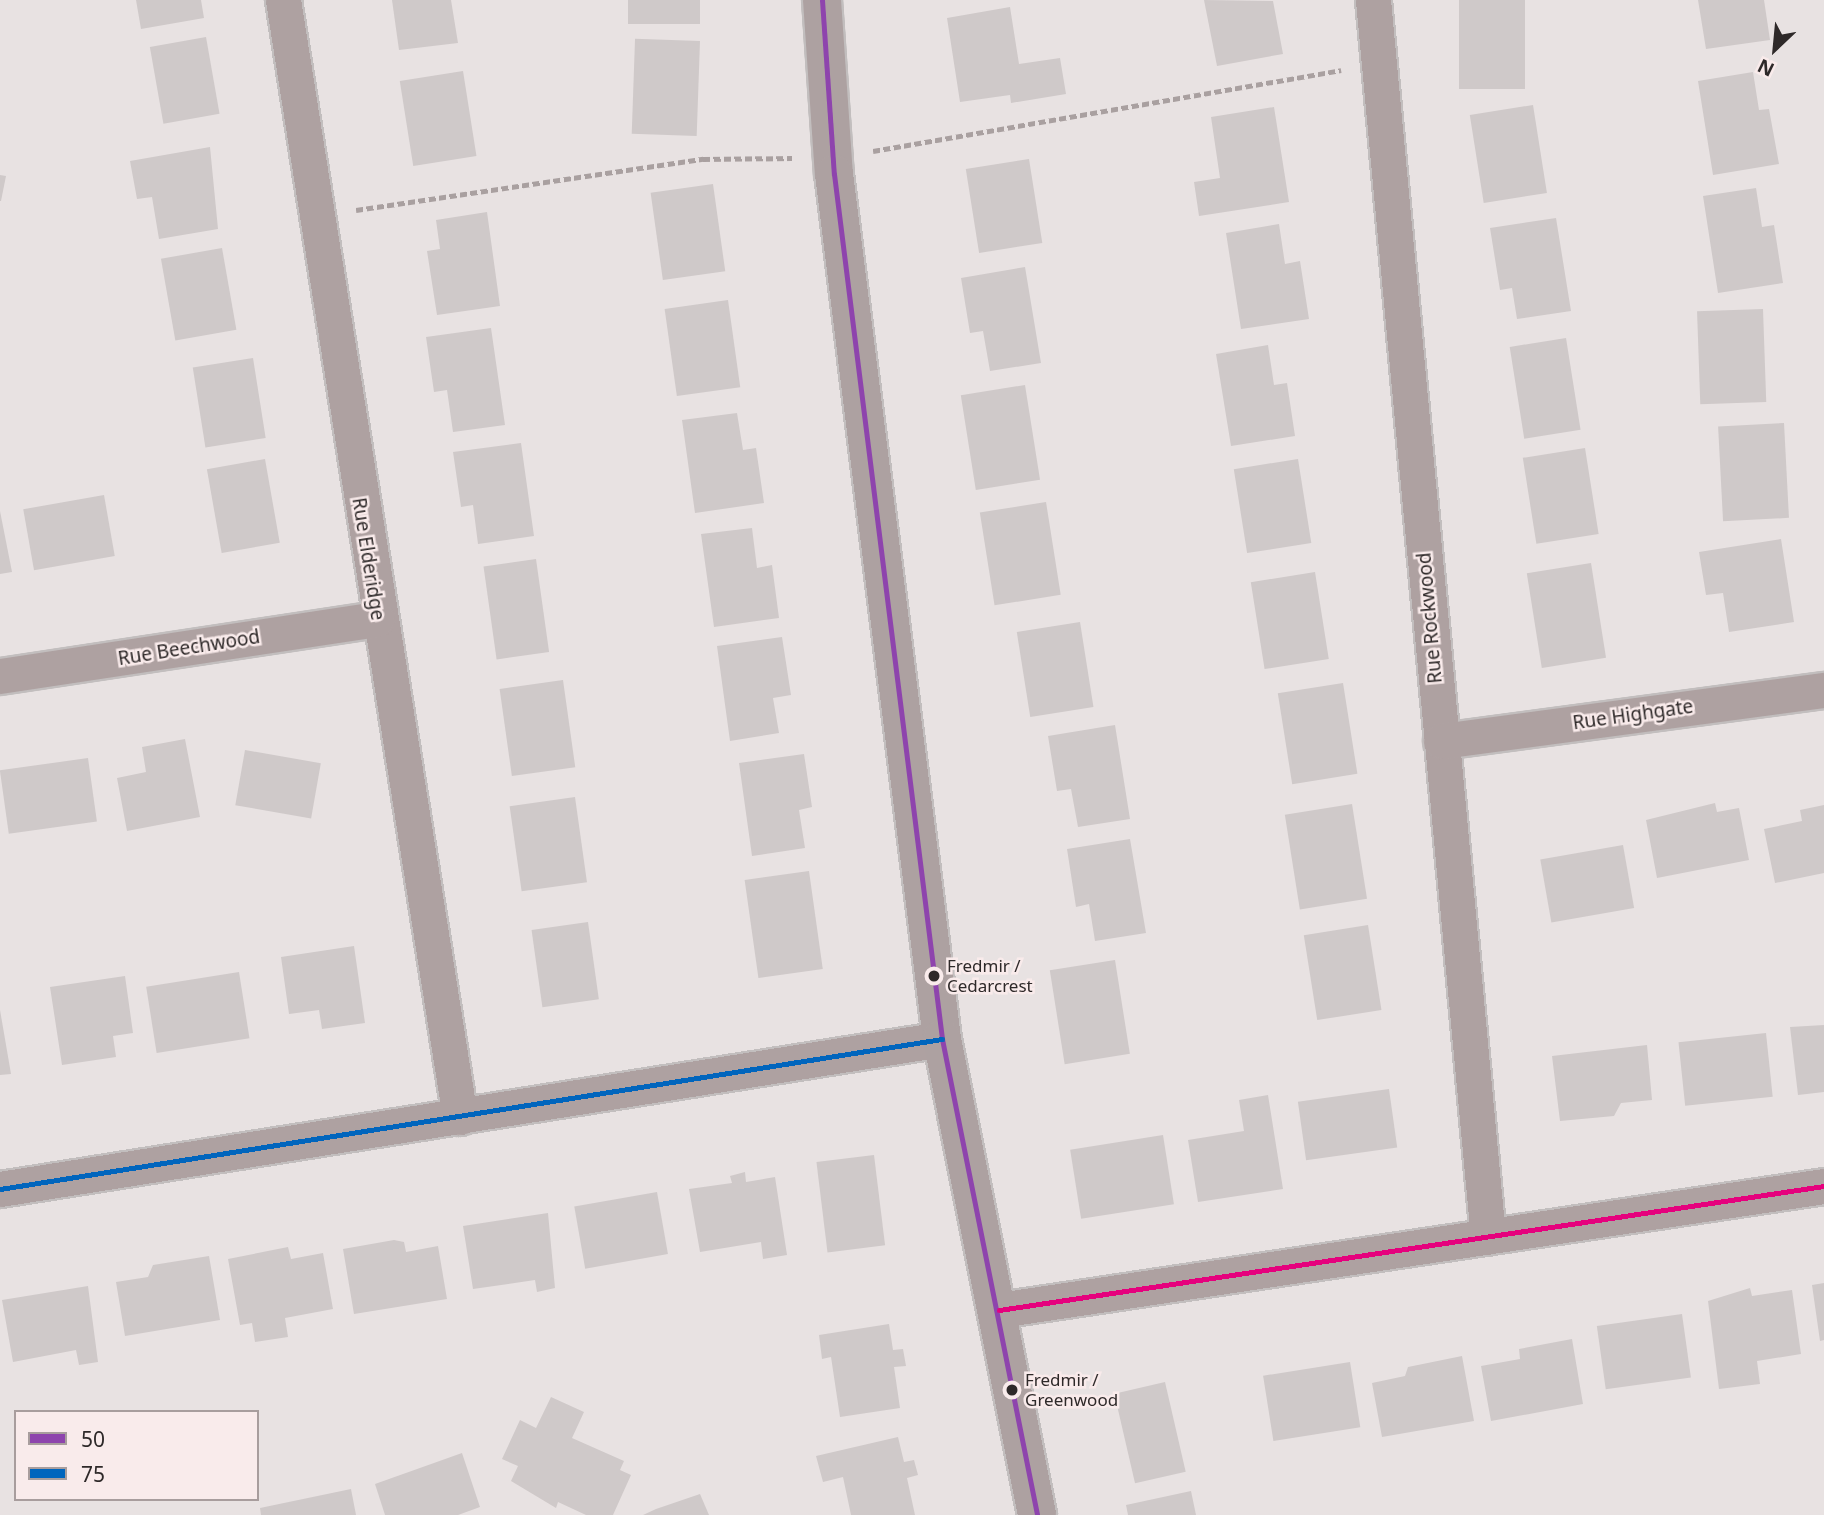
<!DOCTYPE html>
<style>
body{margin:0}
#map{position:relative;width:1824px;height:1515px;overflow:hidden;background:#e8e2e2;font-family:"Noto Sans",sans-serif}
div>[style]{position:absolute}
.building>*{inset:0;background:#cfc9c9;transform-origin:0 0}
.path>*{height:4.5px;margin-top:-2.25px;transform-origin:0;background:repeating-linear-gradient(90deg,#a9a0a0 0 7px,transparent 0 10.5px)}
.roads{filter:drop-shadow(2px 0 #c2bebe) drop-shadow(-2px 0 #c2bebe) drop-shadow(0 2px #c2bebe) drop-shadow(0 -2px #c2bebe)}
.street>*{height:35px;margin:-17.5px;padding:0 17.5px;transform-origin:17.5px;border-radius:17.5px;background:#aea1a1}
.secondary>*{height:38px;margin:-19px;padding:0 19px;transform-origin:19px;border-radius:19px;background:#ada1a1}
.bus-1>*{height:5px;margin:-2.5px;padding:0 2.5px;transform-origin:2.5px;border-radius:2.5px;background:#8e44ad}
.bus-2>*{height:5px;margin:-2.5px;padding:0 2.5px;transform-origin:2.5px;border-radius:2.5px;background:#0065bd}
.bus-3>*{height:5px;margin:-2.5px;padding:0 2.5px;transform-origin:2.5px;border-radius:2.5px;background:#e5007d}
.dots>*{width:19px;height:19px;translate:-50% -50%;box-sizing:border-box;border:4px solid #f9ebeb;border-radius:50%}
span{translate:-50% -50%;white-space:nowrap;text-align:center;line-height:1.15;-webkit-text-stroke:5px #f9ebeb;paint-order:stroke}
.bus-label{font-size:17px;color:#2e2929}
.left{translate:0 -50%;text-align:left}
.street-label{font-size:19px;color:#2e2929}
.legend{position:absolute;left:14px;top:1410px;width:245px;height:91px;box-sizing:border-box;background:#f9ebeb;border:2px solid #a89d9d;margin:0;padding:9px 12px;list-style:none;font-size:21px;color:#2e2929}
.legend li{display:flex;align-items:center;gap:14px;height:35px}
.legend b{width:35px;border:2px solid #a89d9d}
.north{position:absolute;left:1740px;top:14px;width:70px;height:70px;-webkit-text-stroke:5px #f9ebeb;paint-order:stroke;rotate:206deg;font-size:19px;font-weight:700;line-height:28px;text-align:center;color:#2e2929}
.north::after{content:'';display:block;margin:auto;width:24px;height:32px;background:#2e2929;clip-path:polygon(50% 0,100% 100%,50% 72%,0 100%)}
</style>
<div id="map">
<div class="building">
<div style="clip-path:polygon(136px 0,201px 0,204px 18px,141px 29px)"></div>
<div style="clip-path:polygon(392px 0,451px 0,458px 43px,399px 50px)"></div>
<div style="left:628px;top:0;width:72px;height:24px"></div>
<div style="clip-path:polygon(1204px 0,1273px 1px,1283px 54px,1217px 66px)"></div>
<div style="left:1459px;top:0;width:66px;height:89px"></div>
<div style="clip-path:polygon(1698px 0,1764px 0,1770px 40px,1706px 49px)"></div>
<div style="clip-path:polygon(1010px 7px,1019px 64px,1060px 58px,1066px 94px,1011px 103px,1010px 95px,960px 102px,947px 18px)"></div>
<div style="left:206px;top:37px;width:78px;height:57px;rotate:80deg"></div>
<div style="left:700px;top:41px;width:95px;height:65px;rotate:92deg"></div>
<div style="left:463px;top:71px;width:86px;height:64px;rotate:81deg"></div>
<div style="clip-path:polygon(1753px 72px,1759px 110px,1769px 109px,1779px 164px,1713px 175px,1698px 81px)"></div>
<div style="left:1533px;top:105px;width:89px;height:64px;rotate:81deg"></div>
<div style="clip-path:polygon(1274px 107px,1289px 202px,1199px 216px,1194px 182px,1220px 178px,1211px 117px)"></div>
<div style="clip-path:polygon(210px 147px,218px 229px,159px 239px,152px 197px,137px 199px,130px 161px)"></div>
<div style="left:1029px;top:159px;width:85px;height:64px;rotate:81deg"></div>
<div style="clip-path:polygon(0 175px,6px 176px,1px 201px,0 201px)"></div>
<div style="left:713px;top:184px;width:88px;height:63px;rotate:82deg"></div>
<div style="clip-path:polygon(1756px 188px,1762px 227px,1774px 225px,1783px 283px,1718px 293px,1703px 196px)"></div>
<div style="clip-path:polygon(487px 212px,500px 306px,437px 315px,427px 251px,440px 249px,436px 220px)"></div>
<div style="clip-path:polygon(1556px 218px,1571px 311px,1517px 319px,1512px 288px,1500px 290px,1490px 228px)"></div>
<div style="clip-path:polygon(1279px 224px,1285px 264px,1300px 261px,1309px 319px,1241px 329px,1226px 233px)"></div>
<div style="left:222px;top:248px;width:83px;height:62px;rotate:80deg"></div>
<div style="clip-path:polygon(1025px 267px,1041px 363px,990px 371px,983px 331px,970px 333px,961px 278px)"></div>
<div style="left:728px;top:300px;width:88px;height:64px;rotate:82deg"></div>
<div style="left:1763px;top:309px;width:93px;height:66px;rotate:88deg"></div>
<div style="clip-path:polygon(491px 328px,505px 425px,453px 432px,447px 390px,434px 392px,426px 337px)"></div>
<div style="left:1566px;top:338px;width:93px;height:57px;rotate:81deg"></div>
<div style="clip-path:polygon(1268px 345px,1274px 385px,1287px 383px,1295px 436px,1231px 446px,1216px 354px)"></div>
<div style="left:253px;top:358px;width:81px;height:61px;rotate:81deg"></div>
<div style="left:1025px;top:385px;width:96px;height:65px;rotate:81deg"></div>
<div style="clip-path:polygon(737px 413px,743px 450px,756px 448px,764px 503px,695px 513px,682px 420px)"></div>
<div style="left:1784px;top:423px;width:95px;height:66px;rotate:87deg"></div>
<div style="clip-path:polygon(521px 443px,534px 536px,478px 544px,473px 505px,461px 507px,453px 452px)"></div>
<div style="left:1585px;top:448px;width:87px;height:63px;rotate:81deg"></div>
<div style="left:265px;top:459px;width:85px;height:59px;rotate:80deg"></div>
<div style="left:1298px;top:459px;width:85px;height:65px;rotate:81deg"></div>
<div style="left:104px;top:495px;width:62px;height:82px;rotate:80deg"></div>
<div style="left:1046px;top:502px;width:94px;height:67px;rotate:81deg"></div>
<div style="clip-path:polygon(0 511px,12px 572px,0 574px)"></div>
<div style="clip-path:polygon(752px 528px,757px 568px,772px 565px,779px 618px,714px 627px,701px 534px)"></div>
<div style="clip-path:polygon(1781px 539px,1794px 622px,1729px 632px,1723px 593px,1706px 595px,1699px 552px)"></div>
<div style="left:536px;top:559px;width:94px;height:53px;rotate:82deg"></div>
<div style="left:1591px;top:563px;width:96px;height:65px;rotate:81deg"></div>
<div style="left:1315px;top:572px;width:88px;height:65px;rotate:81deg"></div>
<div style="left:1080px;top:622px;width:86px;height:64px;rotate:81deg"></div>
<div style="clip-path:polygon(782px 637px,791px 695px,773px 698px,779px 733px,730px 741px,717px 646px)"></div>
<div style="left:563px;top:680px;width:88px;height:64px;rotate:82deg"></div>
<div style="left:1343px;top:683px;width:92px;height:66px;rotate:81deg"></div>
<div style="clip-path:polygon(1115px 725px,1130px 819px,1078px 827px,1071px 789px,1057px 791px,1048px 736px)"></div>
<div style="clip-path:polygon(185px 739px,200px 817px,127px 831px,117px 778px,146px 772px,142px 747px)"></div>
<div style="left:245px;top:750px;width:77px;height:56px;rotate:10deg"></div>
<div style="clip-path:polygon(804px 754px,812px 807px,799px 810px,805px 848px,752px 856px,739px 763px)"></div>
<div style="left:88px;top:758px;width:64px;height:89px;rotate:82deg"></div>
<div style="left:575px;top:797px;width:86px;height:66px;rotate:82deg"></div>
<div style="clip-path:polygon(1715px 803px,1717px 812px,1739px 808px,1749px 860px,1657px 878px,1646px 820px)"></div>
<div style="left:1352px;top:804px;width:96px;height:68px;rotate:81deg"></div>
<div style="clip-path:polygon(1824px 805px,1824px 873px,1775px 883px,1764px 829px,1802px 821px,1800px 810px)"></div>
<div style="clip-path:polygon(1130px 839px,1146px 933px,1095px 941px,1089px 904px,1076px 907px,1067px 849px)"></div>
<div style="left:1623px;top:845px;width:64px;height:84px;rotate:80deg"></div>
<div style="left:809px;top:871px;width:99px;height:65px;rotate:82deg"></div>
<div style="left:588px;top:922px;width:78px;height:57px;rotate:82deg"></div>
<div style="left:1368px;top:925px;width:86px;height:65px;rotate:81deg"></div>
<div style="clip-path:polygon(354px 946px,365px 1023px,322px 1029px,319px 1010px,289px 1014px,281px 957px)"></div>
<div style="left:1115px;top:960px;width:95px;height:66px;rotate:81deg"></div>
<div style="left:239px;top:972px;width:67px;height:94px;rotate:81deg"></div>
<div style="clip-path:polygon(125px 976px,133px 1033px,113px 1036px,116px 1057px,62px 1065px,50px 987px)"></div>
<div style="clip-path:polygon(0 1010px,11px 1074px,0 1075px)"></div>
<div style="clip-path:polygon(1824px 1025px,1824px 1092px,1798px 1095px,1790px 1027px)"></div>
<div style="left:1766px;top:1033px;width:64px;height:88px;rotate:84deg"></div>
<div style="clip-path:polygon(1647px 1045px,1652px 1100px,1621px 1103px,1614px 1116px,1560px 1121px,1552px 1056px)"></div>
<div style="left:1389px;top:1089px;width:59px;height:92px;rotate:82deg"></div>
<div style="clip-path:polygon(1268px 1095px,1283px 1189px,1198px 1202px,1188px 1140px,1244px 1131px,1239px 1100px)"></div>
<div style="left:1163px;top:1135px;width:70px;height:94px;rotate:81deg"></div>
<div style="left:874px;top:1155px;width:91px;height:58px;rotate:83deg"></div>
<div style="clip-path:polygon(745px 1172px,746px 1182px,775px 1177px,787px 1255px,763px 1259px,761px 1242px,700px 1252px,689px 1189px,732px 1183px,730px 1176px)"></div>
<div style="left:657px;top:1192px;width:63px;height:84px;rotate:80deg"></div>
<div style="clip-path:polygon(548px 1213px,555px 1288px,537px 1292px,535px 1280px,473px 1289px,463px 1226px)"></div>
<div style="clip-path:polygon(394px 1240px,404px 1242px,406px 1252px,438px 1246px,447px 1299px,354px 1314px,343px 1249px)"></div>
<div style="clip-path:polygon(288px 1247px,291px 1259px,323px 1253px,333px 1309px,285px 1318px,288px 1337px,255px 1342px,252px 1323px,240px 1325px,228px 1259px)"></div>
<div style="clip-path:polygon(209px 1256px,220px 1320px,125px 1336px,116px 1282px,148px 1277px,153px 1265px)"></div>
<div style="clip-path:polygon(1824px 1283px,1824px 1340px,1820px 1341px,1812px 1285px)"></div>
<div style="clip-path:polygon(88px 1286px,98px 1362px,79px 1365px,76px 1350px,13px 1362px,2px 1300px)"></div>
<div style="clip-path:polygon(1750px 1288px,1752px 1296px,1792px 1290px,1801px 1354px,1757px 1361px,1760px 1384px,1719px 1389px,1708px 1301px)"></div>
<div style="left:1682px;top:1314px;width:64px;height:86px;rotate:82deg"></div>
<div style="clip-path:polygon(889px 1324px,893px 1350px,903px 1349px,906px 1366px,894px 1367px,900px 1408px,840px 1417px,831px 1357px,822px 1359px,819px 1335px)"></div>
<div style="clip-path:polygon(1572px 1339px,1583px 1404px,1491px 1421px,1481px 1366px,1520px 1359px,1519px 1349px)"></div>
<div style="clip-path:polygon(1462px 1356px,1474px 1421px,1382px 1437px,1372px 1383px,1405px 1376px,1408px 1367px)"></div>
<div style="left:1350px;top:1362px;width:66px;height:88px;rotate:81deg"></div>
<div style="left:1165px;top:1382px;width:92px;height:52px;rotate:77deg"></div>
<div style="clip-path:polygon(551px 1397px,584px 1412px,572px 1438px,624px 1461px,620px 1470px,631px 1475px,613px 1515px,586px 1515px,558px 1502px,556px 1508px,511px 1481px,518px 1466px,502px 1459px,520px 1420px,536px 1428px)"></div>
<div style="clip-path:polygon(898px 1437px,904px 1462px,914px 1460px,918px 1475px,907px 1478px,915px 1515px,851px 1515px,843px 1477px,823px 1482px,816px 1456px)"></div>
<div style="clip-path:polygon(462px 1453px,480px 1507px,458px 1515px,385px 1515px,375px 1484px)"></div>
<div style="clip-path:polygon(351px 1489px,356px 1515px,261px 1515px,260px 1508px)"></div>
<div style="clip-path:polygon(1191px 1491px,1196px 1515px,1128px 1515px,1126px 1505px)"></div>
<div style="clip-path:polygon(700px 1494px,709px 1515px,643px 1515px,656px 1509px)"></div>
</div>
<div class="path">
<div style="left:873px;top:151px;width:475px;rotate:-9.8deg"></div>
<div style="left:356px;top:210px;width:351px;rotate:-8.4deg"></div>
<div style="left:703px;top:159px;width:89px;rotate:-0.6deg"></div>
</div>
<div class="roads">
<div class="street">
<div style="left:283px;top:0;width:1131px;rotate:81deg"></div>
<div style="left:1373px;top:0;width:1242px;rotate:84.69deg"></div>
<div style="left:0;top:676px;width:381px;rotate:-8.6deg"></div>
<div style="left:1441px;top:741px;width:386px;rotate:-7.6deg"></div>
<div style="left:0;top:1189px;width:954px;rotate:-9.05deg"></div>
<div style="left:999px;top:1310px;width:834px;rotate:-8.55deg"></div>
</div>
<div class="secondary">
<div style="left:822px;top:0;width:174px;rotate:86.1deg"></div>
<div style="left:834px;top:174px;width:872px;rotate:82.88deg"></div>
<div style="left:942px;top:1039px;width:485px;rotate:78.7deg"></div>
</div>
</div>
<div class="bus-1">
<div style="left:822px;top:0;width:174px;rotate:86.1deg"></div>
<div style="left:834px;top:174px;width:872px;rotate:82.88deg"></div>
<div style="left:942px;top:1039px;width:485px;rotate:78.7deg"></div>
</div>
<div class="bus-2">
<div style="left:0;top:1189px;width:954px;rotate:-9.05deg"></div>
</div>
<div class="bus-3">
<div style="left:999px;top:1310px;width:834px;rotate:-8.55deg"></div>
</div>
<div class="dots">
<div style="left:934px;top:976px;background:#2e2929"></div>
<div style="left:1012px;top:1390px;background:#2e2929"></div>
</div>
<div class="bus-label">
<span class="left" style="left:947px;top:976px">Fredmir /<br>Cedarcrest</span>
<span class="left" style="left:1025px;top:1390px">Fredmir /<br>Greenwood</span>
</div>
<div class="street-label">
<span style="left:368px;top:559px;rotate:81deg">Rue Elderidge</span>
<span style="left:1430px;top:618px;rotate:-95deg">Rue Rockwood</span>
<span style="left:189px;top:648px;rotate:-9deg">Rue Beechwood</span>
<span style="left:1633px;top:715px;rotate:-8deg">Rue Highgate</span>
</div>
<ul class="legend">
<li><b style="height:9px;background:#8e44ad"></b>50</li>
<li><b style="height:9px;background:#0065bd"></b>75</li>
</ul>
<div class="north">N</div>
</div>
